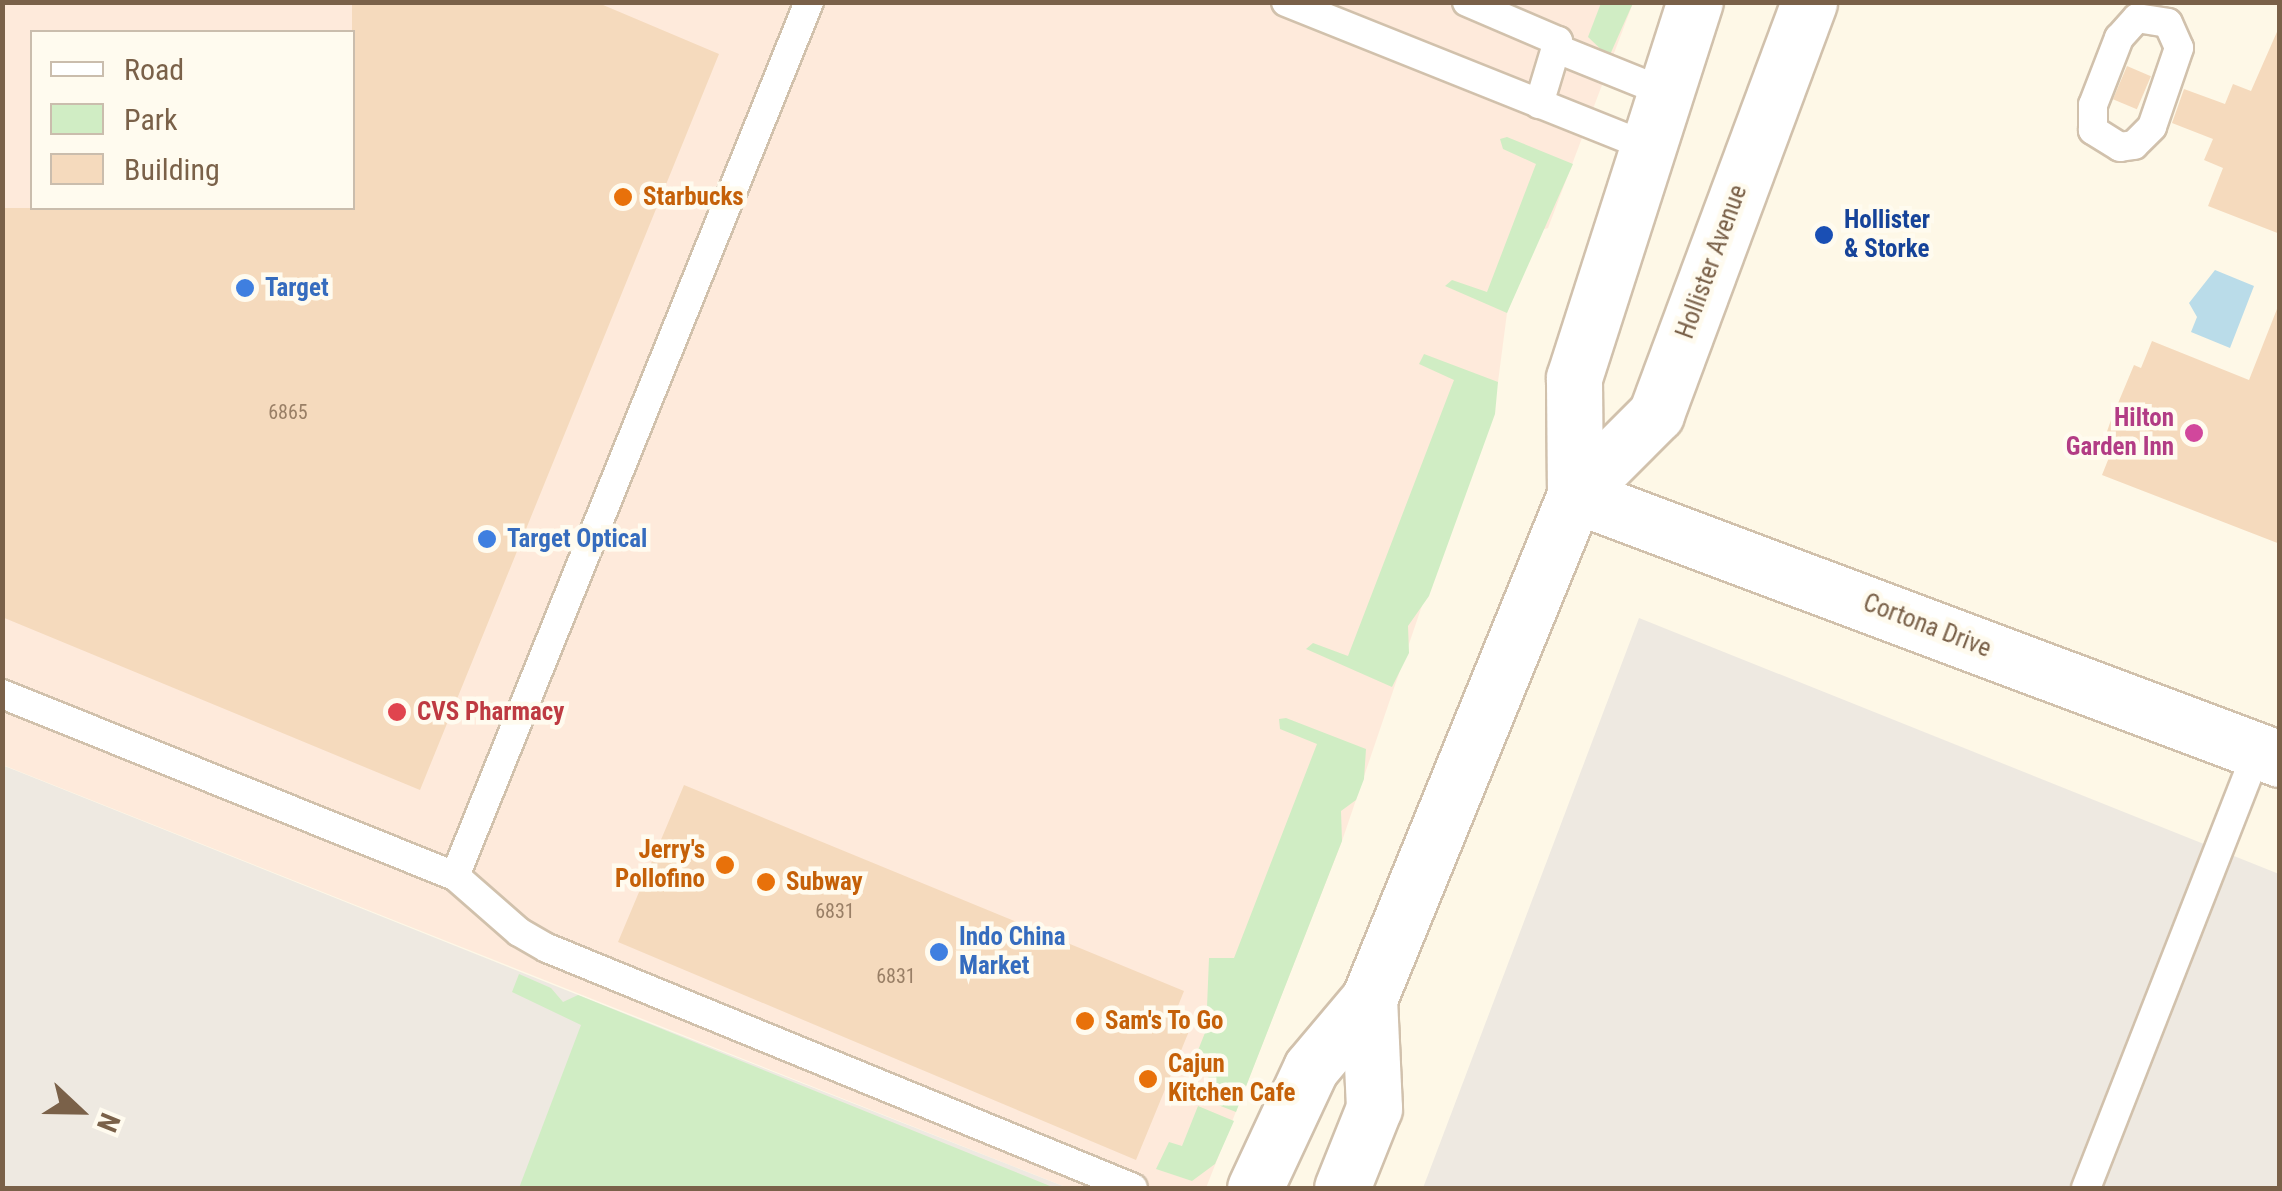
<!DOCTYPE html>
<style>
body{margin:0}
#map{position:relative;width:2282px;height:1191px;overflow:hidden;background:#fef8e7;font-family:"Roboto Condensed",sans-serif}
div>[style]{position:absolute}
.commercial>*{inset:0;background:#feeadb}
.industrial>*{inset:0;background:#eee9e1}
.green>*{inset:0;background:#d0edc4}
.water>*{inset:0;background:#badce9}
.building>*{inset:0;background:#f5dabd;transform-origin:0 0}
.roads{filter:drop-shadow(2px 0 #d1c1ac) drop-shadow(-2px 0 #d1c1ac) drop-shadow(0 2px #d1c1ac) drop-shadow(0 -2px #d1c1ac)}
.lane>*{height:28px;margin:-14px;padding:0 14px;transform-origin:14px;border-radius:14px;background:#fff}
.street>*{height:55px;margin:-27.5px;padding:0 27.5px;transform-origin:27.5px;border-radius:27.5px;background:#fff}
.secondary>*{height:55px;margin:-27.5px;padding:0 27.5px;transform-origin:27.5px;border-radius:27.5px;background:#fff}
.dots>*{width:28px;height:28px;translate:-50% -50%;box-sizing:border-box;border:5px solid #fffbef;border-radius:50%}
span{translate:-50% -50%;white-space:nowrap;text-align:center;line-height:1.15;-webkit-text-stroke:9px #fffbef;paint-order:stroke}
.number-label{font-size:20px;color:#997f66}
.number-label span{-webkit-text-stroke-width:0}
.food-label{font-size:25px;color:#c56008;font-weight:700}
.left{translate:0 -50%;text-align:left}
.right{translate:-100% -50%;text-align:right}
.transit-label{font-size:25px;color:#164399;font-weight:700}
.street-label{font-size:25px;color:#7a6149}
.shop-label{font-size:25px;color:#366cbe;font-weight:700}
.hotel-label{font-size:25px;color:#b23c85;font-weight:700}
.health-label{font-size:25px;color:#be3a42;font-weight:700}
.frame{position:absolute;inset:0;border:5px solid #7a6149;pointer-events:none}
.legend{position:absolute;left:30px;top:30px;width:325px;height:180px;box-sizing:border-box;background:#fffbef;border:2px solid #cabdad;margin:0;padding:12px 18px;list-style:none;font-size:30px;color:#7a6149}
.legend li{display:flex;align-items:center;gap:20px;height:50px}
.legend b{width:50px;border:2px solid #cabdad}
.north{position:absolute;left:30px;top:1061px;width:100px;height:100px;-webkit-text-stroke:8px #fffbef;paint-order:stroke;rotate:112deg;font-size:28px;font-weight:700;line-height:40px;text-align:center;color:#7a6149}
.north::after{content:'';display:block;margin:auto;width:35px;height:45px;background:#7a6149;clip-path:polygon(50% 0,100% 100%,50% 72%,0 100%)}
</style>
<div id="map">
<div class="commercial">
<div style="clip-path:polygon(evenodd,2px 3px,1633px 3px,1548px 228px,1539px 231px,1507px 313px,1498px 382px,1342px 841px,1206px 1188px,1068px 1188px,3px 765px,2px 3px,32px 32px,352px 32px,352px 208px,32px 208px,32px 32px)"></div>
</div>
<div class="industrial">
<div style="clip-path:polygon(1639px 618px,2279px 874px,2279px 1188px,1423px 1188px)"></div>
<div style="clip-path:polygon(2px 765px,611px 1008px,1068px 1188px,3px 1188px)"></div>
</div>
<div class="green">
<div style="clip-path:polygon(1601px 3px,1633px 3px,1609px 57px,1588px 37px)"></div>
<div style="clip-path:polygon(1507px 137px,1573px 164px,1507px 313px,1445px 286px,1452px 280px,1487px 292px,1536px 164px,1503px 149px,1500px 139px)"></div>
<div style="clip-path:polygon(1424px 354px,1498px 382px,1495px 414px,1429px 596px,1408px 626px,1409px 653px,1392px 687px,1306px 649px,1313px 643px,1348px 656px,1454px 380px,1419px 364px)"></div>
<div style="clip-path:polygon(1286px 718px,1366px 749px,1364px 779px,1356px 800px,1341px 811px,1342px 841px,1236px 1112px,1200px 1098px,1211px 1071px,1193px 1063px,1214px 1010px,1207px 1007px,1209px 958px,1234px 958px,1317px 744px,1280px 729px,1279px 719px)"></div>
<div style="clip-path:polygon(519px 974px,551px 988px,563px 1002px,578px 995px,1055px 1188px,519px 1188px,581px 1025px,512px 992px)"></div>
<div style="clip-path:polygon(1198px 1106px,1234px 1121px,1215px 1164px,1192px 1181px,1156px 1169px,1169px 1142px,1182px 1146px)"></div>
</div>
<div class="water">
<div style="clip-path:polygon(2215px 270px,2254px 286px,2230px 348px,2191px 332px,2197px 317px,2189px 303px)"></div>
</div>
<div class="building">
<div style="clip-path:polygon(352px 2px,596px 2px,719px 54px,420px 790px,2px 617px,2px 208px,352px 208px)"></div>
<div style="clip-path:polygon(2280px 25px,2280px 234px,2208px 206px,2223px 168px,2204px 160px,2213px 139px,2172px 123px,2184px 89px,2225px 104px,2233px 84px,2251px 91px)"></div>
<div style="left:2127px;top:66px;width:26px;height:36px;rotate:23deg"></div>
<div style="clip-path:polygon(2277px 309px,2280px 544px,2102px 475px,2112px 450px,2102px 446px,2111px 420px,2134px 365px,2141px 368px,2152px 341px,2249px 380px)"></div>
<div style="clip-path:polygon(684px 785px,1184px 991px,1176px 1011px,1194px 1019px,1136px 1160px,618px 942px)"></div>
</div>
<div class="roads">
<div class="lane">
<div style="left:1286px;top:2px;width:393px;rotate:21.8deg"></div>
<div style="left:1467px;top:2px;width:99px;rotate:23.2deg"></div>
<div style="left:1558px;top:41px;width:66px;rotate:106.8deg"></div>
<div style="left:2137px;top:18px;width:31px;rotate:9deg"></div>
<div style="left:2168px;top:23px;width:27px;rotate:66deg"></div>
<div style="left:2179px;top:48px;width:83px;rotate:108.9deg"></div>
<div style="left:2152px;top:127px;width:25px;rotate:135deg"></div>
<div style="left:2134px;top:145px;width:14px;rotate:172deg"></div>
<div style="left:2120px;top:147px;width:32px;rotate:-148deg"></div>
<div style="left:2093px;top:130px;width:25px;rotate:-90deg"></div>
<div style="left:2093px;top:105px;width:72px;rotate:-68.8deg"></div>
<div style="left:2119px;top:38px;width:27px;rotate:-48deg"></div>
<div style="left:1560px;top:50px;width:115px;rotate:21.9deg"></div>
<div style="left:2px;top:694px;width:488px;rotate:21.9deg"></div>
<div style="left:455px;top:876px;width:943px;rotate:-67.95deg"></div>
<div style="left:455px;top:876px;width:85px;rotate:41.2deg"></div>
<div style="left:519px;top:932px;width:32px;rotate:30deg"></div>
<div style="left:547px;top:948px;width:633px;rotate:22.27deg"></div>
<div style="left:2086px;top:1188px;width:469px;rotate:-68.6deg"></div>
</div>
<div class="street">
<div style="left:1575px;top:495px;width:753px;rotate:20.53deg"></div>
</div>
<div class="secondary">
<div style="left:1575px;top:495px;width:117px;rotate:-90.5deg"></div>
<div style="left:1574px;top:378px;width:395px;rotate:-72.2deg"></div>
<div style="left:1255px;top:1188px;width:132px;rotate:-65deg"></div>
<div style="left:1311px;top:1068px;width:90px;rotate:-50deg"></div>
<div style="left:1369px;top:999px;width:544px;rotate:-67.77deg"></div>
<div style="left:1575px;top:495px;width:115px;rotate:-45deg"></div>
<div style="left:1656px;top:414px;width:439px;rotate:-69.6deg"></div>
<div style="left:1342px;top:1188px;width:86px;rotate:-68.2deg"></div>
<div style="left:1374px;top:1108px;width:109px;rotate:-92.6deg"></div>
</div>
</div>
<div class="dots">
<div style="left:623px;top:197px;background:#e8710a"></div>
<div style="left:1824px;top:235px;background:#1a4fb4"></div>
<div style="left:245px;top:288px;background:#3f7fe0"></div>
<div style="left:2194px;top:433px;background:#d1479c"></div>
<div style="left:487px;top:539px;background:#3f7fe0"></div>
<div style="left:397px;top:712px;background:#e0444e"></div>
<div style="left:725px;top:865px;background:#e8710a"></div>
<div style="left:766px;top:882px;background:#e8710a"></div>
<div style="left:939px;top:952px;background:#3f7fe0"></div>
<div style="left:1085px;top:1021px;background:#e8710a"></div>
<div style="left:1148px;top:1079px;background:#e8710a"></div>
</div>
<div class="number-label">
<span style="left:288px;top:412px">6865</span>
<span style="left:835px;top:911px">6831</span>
<span style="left:896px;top:976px">6831</span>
</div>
<div class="food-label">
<span class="left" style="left:643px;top:197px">Starbucks</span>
<span class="right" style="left:705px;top:865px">Jerry's<br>Pollofino</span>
<span class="left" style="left:786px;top:882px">Subway</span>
<span class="left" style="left:1105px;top:1021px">Sam's To Go</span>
<span class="left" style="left:1168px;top:1079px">Cajun<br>Kitchen Cafe</span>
</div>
<div class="transit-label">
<span class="left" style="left:1844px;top:235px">Hollister<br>&amp; Storke</span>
</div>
<div class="street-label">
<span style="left:1712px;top:262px;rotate:-70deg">Hollister Avenue</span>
<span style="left:1927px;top:626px;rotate:21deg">Cortona Drive</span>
</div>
<div class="shop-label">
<span class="left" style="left:265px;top:288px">Target</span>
<span class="left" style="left:507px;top:539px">Target Optical</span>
<span class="left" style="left:959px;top:952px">Indo China<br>Market</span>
</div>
<div class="hotel-label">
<span class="right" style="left:2174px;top:433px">Hilton<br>Garden Inn</span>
</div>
<div class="health-label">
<span class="left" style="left:417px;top:712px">CVS Pharmacy</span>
</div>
<div class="frame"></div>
<ul class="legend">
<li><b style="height:12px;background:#fff"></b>Road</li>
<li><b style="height:28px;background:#d0edc4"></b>Park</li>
<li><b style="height:28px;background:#f5dabd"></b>Building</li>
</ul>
<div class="north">N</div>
</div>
